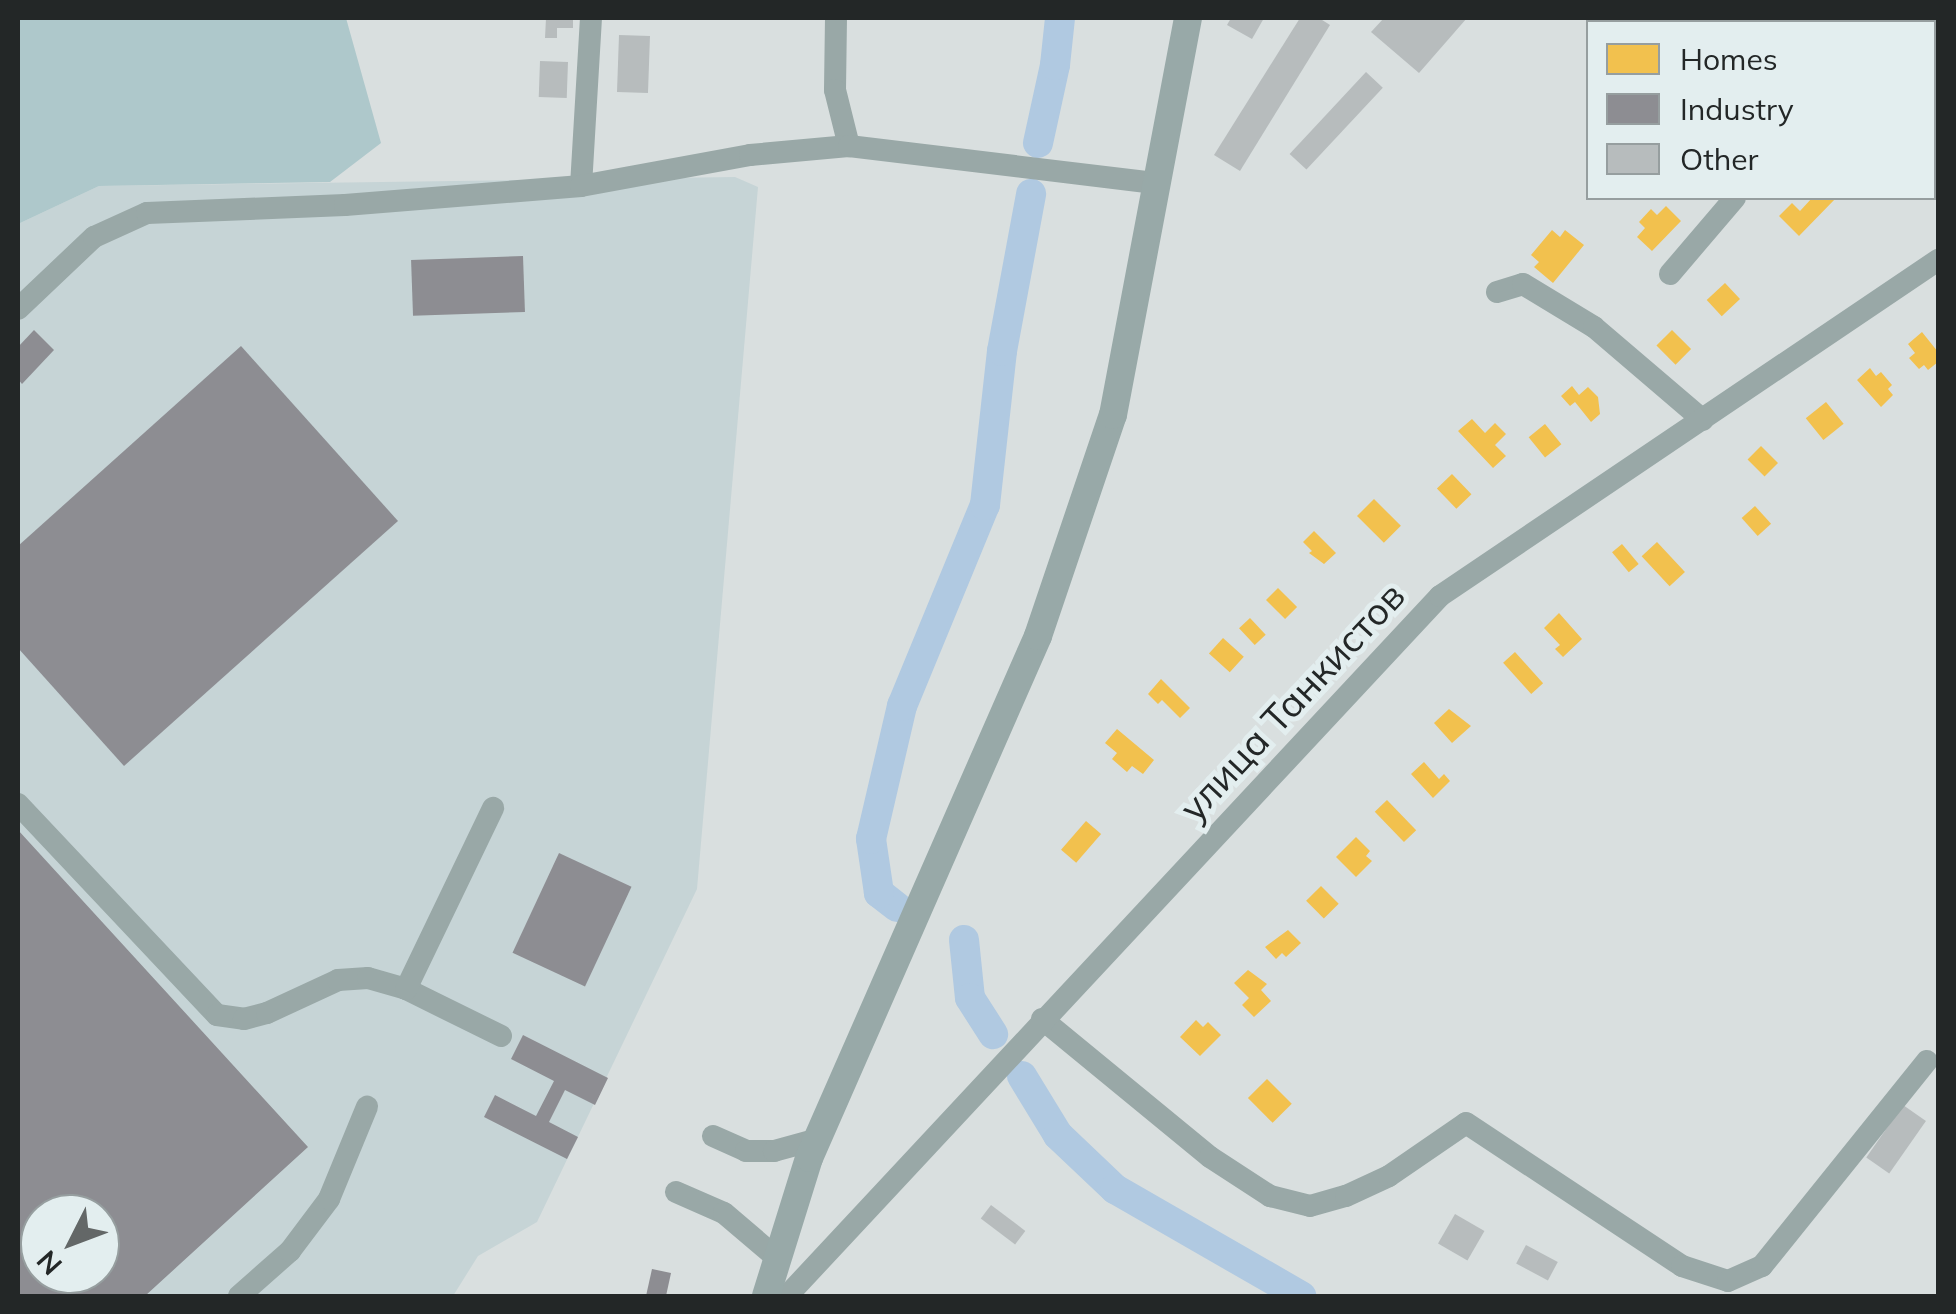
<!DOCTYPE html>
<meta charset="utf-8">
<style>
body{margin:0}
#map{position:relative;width:1956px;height:1314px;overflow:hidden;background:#d9dfdf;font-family:Mulish,sans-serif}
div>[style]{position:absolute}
.built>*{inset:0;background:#c6d4d6}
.green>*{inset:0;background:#aec8cb}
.homes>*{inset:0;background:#f2c14e;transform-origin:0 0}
.industry>*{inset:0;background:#8d8d92;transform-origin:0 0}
.river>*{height:30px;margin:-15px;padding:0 15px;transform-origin:15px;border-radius:15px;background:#b0c9e1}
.building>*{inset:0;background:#b7bcbd;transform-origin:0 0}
.minor>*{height:22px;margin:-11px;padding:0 11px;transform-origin:11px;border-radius:11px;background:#99a8a7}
.major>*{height:28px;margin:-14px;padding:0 14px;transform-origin:14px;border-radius:14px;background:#98a9a8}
span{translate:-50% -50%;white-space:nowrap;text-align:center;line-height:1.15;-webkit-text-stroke:10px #e3eeef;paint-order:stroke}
.street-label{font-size:38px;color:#232727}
.frame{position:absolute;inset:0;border:20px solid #232727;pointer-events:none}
.legend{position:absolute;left:1586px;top:20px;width:350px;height:180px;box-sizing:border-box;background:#e3eeef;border:2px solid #969e9f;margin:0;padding:12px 18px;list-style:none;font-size:30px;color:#232727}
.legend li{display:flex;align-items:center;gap:20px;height:50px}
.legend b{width:50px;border:2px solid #969e9f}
.north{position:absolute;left:20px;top:1194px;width:100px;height:100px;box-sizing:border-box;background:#e3eeef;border:2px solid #969e9f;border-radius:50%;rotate:228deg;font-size:28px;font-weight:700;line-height:40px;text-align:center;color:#232727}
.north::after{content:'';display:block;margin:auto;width:35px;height:45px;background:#636767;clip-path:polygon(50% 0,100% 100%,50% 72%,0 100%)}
</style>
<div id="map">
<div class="built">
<div style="clip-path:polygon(evenodd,735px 177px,758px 187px,697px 889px,537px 1222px,478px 1256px,453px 1296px,18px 1296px,18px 224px,99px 186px,735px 177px,40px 1214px,100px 1214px,100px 1274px,40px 1274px,40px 1214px)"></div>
</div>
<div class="green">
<div style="clip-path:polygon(18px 18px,346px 18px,381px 143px,330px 182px,99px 186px,18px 224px)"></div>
</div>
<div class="homes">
<div style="clip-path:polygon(1812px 198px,1836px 198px,1799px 236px,1779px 216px,1792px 203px,1800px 211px)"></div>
<div style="clip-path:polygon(1666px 206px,1681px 221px,1652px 251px,1637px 237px,1645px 228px,1639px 222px,1651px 209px,1657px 215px)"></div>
<div style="clip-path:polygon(1552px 230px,1560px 237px,1565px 230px,1584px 245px,1553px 283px,1534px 267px,1539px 262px,1531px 255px)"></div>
<div style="left:1725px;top:283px;width:22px;height:25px;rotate:47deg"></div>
<div style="left:1672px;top:330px;width:27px;height:22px;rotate:45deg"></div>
<div style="clip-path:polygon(1922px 332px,1938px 352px,1938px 362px,1928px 370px,1924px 365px,1919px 369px,1909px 358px,1915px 353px,1908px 344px)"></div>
<div style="clip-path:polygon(1870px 368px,1876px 376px,1881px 372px,1892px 385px,1888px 389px,1893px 395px,1881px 407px,1857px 380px)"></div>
<div style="clip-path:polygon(1572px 386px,1579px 395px,1588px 387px,1598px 397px,1600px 414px,1591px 422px,1575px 402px,1570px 406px,1561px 396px)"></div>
<div style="left:1826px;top:402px;width:28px;height:26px;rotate:51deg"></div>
<div style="clip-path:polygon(1472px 419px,1485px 433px,1495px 423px,1506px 434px,1495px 445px,1506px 456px,1493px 468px,1458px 431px)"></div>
<div style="left:1545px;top:424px;width:26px;height:21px;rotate:51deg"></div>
<div style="left:1761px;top:446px;width:24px;height:19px;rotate:45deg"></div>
<div style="left:1452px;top:474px;width:28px;height:21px;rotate:46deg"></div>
<div style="left:1374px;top:499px;width:38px;height:24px;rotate:45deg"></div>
<div style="left:1755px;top:506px;width:24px;height:18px;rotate:48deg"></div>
<div style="clip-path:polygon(1314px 531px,1336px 553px,1324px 564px,1309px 553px,1312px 551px,1303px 542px)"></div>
<div style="left:1657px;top:542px;width:41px;height:21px;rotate:47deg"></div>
<div style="left:1622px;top:544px;width:26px;height:13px;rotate:50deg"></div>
<div style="left:1278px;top:588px;width:27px;height:17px;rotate:45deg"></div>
<div style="clip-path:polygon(1559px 613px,1582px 639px,1563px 657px,1555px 649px,1560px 645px,1544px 628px)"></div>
<div style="left:1250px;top:618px;width:23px;height:15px;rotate:47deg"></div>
<div style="left:1223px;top:638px;width:28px;height:21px;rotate:42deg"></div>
<div style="left:1515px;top:652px;width:42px;height:16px;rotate:48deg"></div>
<div style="clip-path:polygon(1161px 679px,1190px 708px,1180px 718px,1162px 700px,1158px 704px,1148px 694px)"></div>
<div style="clip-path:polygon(1449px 709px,1471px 726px,1452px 743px,1434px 723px)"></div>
<div style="clip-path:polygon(1117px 729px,1154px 760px,1143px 774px,1132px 766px,1127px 772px,1112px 759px,1117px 753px,1105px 743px)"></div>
<div style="clip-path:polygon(1424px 762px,1439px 779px,1444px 774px,1450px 781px,1433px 798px,1411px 774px)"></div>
<div style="left:1387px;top:800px;width:42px;height:17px;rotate:46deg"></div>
<div style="left:1086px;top:821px;width:20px;height:38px;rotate:41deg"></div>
<div style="clip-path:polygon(1356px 837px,1370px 851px,1366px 856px,1372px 861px,1356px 877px,1336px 857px)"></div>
<div style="left:1321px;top:886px;width:25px;height:21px;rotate:45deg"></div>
<div style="clip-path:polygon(1288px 930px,1301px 943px,1286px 957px,1282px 953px,1276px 959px,1265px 947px)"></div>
<div style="clip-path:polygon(1248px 970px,1267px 984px,1261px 990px,1271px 1001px,1254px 1017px,1242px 1005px,1249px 998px,1234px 983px)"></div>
<div style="clip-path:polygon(1196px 1020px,1203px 1027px,1208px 1022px,1221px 1035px,1200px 1056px,1180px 1037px)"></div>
<div style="left:1267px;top:1079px;width:35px;height:27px;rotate:45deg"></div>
</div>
<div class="industry">
<div style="left:523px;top:256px;width:56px;height:112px;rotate:88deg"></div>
<div style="clip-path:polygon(34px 330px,54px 350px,22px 384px,18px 379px,18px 347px)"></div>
<div style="clip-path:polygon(241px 346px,398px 521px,124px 766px,18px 648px,18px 546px)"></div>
<div style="clip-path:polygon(evenodd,18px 830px,308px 1147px,145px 1296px,18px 1296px,18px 830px,40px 1214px,100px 1214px,100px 1274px,40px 1274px,40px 1214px)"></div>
<div style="left:559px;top:853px;width:80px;height:110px;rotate:25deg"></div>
<div style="clip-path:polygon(523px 1035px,608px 1078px,595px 1105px,565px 1090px,549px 1122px,578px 1137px,567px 1159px,484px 1117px,495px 1095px,536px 1116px,554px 1081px,511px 1059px)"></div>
<div style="clip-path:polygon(652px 1269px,671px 1273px,666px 1296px,646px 1296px)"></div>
</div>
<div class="river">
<div style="left:1038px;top:143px;width:80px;rotate:-77.7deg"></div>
<div style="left:1055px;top:65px;width:47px;rotate:-83.9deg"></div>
<div style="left:897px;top:907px;width:23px;rotate:-142deg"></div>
<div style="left:879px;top:893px;width:55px;rotate:-98.4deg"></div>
<div style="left:871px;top:839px;width:137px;rotate:-76.9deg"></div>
<div style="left:902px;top:706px;width:217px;rotate:-67.6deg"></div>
<div style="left:985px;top:505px;width:155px;rotate:-83.7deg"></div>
<div style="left:1002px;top:351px;width:160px;rotate:-79.5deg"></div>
<div style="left:964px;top:940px;width:58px;rotate:84.1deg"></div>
<div style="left:970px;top:998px;width:43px;rotate:57.4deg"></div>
<div style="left:1022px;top:1076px;width:69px;rotate:58.6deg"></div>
<div style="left:1058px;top:1135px;width:79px;rotate:43.5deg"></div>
<div style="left:1115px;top:1189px;width:215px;rotate:29.9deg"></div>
</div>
<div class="building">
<div style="clip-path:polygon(546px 18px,573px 18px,573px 28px,557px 28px,557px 38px,545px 38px)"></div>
<div style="clip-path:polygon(1231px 18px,1264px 18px,1252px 39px,1227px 25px)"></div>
<div style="clip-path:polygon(1300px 18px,1319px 18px,1330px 25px,1240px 171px,1214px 155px)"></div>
<div style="clip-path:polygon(1384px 18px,1467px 18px,1419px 73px,1371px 32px)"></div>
<div style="left:619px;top:35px;width:31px;height:57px;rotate:2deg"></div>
<div style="left:540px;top:61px;width:28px;height:36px;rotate:2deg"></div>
<div style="left:1366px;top:72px;width:23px;height:112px;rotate:43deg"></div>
<div style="left:1903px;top:1105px;width:28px;height:64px;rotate:35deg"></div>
<div style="left:991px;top:1205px;width:43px;height:17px;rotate:37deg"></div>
<div style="left:1455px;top:1214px;width:34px;height:34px;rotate:30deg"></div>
<div style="left:1526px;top:1245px;width:36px;height:21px;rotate:28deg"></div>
</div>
<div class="minor">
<div style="left:836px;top:18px;width:72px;rotate:90.8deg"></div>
<div style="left:835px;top:90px;width:58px;rotate:76deg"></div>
<div style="left:1675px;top:18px;width:9px;rotate:27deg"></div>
<div style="left:1772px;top:22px;width:5px;rotate:-53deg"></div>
<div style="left:1934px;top:137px;width:4px;rotate:14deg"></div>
<div style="left:581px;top:186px;width:168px;rotate:-86.6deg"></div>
<div style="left:1670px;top:274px;width:100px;rotate:-49.5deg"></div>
<div style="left:1497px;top:292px;width:27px;rotate:-17deg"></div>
<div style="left:1523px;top:284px;width:83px;rotate:31.2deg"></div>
<div style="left:1594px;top:327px;width:143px;rotate:40.5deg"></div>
<div style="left:18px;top:309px;width:105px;rotate:-43.5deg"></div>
<div style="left:94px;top:237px;width:58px;rotate:-24.4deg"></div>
<div style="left:147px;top:213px;width:198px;rotate:-2.3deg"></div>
<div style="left:345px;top:205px;width:237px;rotate:-4.6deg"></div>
<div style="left:581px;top:186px;width:172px;rotate:-10.4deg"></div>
<div style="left:750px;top:155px;width:99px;rotate:-5.2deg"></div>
<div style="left:849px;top:146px;width:310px;rotate:6.9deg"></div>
<div style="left:18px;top:804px;width:290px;rotate:46.7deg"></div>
<div style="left:217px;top:1015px;width:27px;rotate:8deg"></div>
<div style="left:244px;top:1019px;width:24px;rotate:-15deg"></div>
<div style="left:267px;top:1013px;width:78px;rotate:-24.9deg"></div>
<div style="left:338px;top:980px;width:30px;rotate:-4deg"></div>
<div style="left:368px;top:978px;width:40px;rotate:16deg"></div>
<div style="left:406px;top:989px;width:106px;rotate:26.3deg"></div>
<div style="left:406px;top:989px;width:201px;rotate:-64.3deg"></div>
<div style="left:1042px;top:1019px;width:217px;rotate:39.4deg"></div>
<div style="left:1210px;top:1157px;width:72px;rotate:33deg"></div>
<div style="left:1270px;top:1196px;width:41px;rotate:14deg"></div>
<div style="left:1310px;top:1206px;width:37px;rotate:-16deg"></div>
<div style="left:1346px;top:1196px;width:47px;rotate:-24.9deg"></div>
<div style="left:1389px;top:1176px;width:93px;rotate:-34.5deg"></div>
<div style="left:1466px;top:1123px;width:259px;rotate:33.5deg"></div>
<div style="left:1682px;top:1266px;width:48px;rotate:18.1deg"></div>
<div style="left:1728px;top:1281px;width:37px;rotate:-24deg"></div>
<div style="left:1762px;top:1266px;width:263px;rotate:-51.2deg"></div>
<div style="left:713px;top:1136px;width:36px;rotate:24deg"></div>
<div style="left:746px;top:1151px;width:28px"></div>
<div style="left:774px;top:1151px;width:46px;rotate:-15.3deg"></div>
<div style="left:676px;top:1192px;width:52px;rotate:23.6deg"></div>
<div style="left:724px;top:1213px;width:71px;rotate:40.4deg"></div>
<div style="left:239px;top:1296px;width:68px;rotate:-41.4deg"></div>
<div style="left:290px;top:1251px;width:65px;rotate:-53.1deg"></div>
<div style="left:329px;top:1199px;width:100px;rotate:-67.6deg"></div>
<div style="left:787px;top:1296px;width:957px;rotate:-46.99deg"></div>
<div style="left:1440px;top:596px;width:601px;rotate:-34.01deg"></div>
</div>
<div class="major">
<div style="left:766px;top:1296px;width:145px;rotate:-72.7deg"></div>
<div style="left:809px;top:1158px;width:570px;rotate:-66.31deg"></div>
<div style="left:1038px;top:636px;width:233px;rotate:-71.3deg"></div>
<div style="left:1113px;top:415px;width:404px;rotate:-79.3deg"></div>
</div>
<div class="street-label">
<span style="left:1292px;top:702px;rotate:-47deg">улица Танкистов</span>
</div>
<div class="frame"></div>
<ul class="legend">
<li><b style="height:28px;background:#f2c14e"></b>Homes</li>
<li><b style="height:28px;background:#8d8d92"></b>Industry</li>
<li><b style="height:28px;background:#b7bcbd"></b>Other</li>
</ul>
<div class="north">N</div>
</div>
